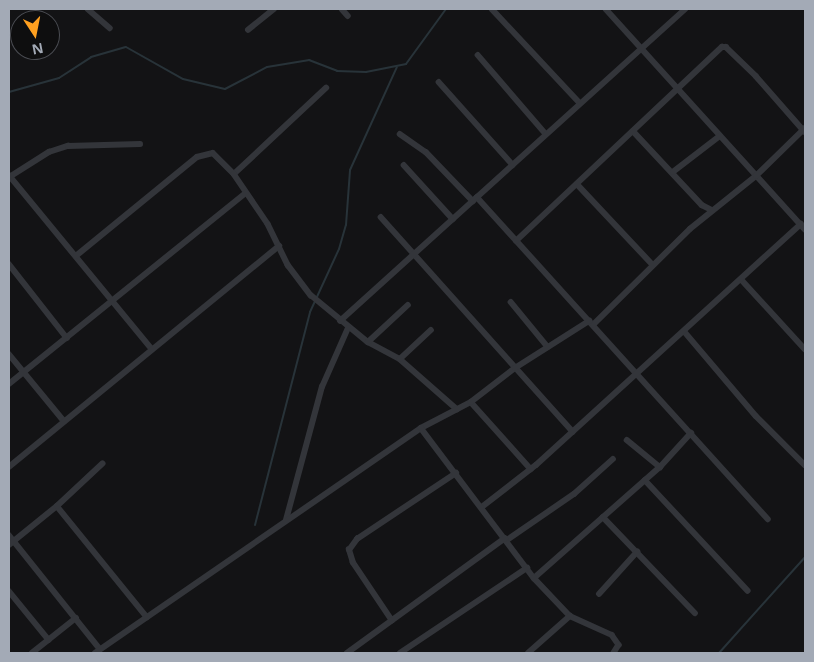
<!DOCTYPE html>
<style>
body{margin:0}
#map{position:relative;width:814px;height:662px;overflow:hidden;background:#131315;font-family:"Noto Sans",sans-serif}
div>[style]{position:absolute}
.stream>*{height:2px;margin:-1px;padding:0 1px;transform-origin:1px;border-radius:1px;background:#283339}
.minor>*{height:5.5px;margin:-2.75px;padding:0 2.75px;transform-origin:2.75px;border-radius:2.75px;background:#33353a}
span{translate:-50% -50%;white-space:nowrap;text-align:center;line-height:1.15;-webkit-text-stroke:4px #0e0e0f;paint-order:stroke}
.frame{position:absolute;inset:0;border:10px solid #a3aab6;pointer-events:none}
.north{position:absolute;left:10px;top:10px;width:50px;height:50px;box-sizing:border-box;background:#0e0e0f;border:1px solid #4a4c52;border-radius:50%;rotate:169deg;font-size:14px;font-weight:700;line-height:20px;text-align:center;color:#a3aab6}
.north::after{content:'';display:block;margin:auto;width:18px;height:22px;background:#ffa020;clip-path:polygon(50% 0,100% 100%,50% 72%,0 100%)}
</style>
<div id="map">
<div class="stream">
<div style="left:9px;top:92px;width:52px;rotate:-15.6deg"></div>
<div style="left:59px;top:78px;width:38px;rotate:-33deg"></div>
<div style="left:91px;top:57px;width:36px;rotate:-16deg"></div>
<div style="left:126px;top:47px;width:65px;rotate:29.3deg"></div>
<div style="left:183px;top:79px;width:43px;rotate:13.4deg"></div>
<div style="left:225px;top:89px;width:47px;rotate:-27.6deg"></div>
<div style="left:267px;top:67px;width:43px;rotate:-9.5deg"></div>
<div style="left:309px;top:60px;width:30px;rotate:21deg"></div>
<div style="left:337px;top:71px;width:29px;rotate:2deg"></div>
<div style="left:366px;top:72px;width:41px;rotate:-11.3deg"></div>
<div style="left:406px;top:64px;width:68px;rotate:-54deg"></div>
<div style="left:255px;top:525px;width:220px;rotate:-75.5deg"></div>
<div style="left:310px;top:312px;width:69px;rotate:-65.3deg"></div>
<div style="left:339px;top:249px;width:25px;rotate:-74deg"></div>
<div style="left:346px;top:225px;width:55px;rotate:-85.8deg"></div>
<div style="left:350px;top:170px;width:113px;rotate:-65.5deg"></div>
<div style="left:719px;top:653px;width:129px;rotate:-48.1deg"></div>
</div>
<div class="minor">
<div style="left:88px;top:9px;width:29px;rotate:41deg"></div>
<div style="left:342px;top:9px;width:9px;rotate:49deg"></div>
<div style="left:492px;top:9px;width:129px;rotate:46.9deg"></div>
<div style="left:606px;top:9px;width:297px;rotate:47.9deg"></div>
<div style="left:248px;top:30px;width:33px;rotate:-39deg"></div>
<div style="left:478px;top:55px;width:104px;rotate:49.3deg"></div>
<div style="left:439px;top:82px;width:111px;rotate:48.3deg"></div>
<div style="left:633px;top:131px;width:101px;rotate:47deg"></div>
<div style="left:702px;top:205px;width:11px;rotate:27deg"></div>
<div style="left:400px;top:134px;width:32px;rotate:35deg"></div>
<div style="left:426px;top:152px;width:68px;rotate:46.2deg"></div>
<div style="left:404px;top:165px;width:73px;rotate:47.8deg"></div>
<div style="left:673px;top:172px;width:59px;rotate:-37.5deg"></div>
<div style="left:234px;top:174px;width:126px;rotate:-43.1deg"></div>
<div style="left:9px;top:175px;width:225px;rotate:50.6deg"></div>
<div style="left:11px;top:176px;width:45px;rotate:-32.3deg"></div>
<div style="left:49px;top:152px;width:20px;rotate:-18deg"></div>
<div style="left:68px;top:146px;width:72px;rotate:-1.6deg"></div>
<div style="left:577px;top:184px;width:111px;rotate:46.8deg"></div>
<div style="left:477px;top:197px;width:434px;rotate:47.9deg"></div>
<div style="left:381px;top:217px;width:288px;rotate:48.2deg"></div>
<div style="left:516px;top:241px;width:283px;rotate:-43.3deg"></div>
<div style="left:722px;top:47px;width:4px"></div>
<div style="left:726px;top:47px;width:42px;rotate:44deg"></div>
<div style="left:756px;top:76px;width:74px;rotate:48.8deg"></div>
<div style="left:76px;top:256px;width:156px;rotate:-39.3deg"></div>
<div style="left:197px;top:157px;width:16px;rotate:-14deg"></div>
<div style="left:213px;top:153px;width:30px;rotate:45deg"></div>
<div style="left:234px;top:174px;width:60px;rotate:55.8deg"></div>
<div style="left:268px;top:224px;width:46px;rotate:64deg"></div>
<div style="left:288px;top:265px;width:38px;rotate:53deg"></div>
<div style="left:311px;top:295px;width:74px;rotate:39.5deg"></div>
<div style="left:368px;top:342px;width:36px;rotate:28deg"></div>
<div style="left:400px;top:359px;width:76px;rotate:41.3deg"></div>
<div style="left:9px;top:264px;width:94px;rotate:51.9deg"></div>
<div style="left:741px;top:279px;width:95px;rotate:47.6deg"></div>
<div style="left:511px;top:302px;width:58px;rotate:50.6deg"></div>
<div style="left:340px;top:321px;width:465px;rotate:-42.1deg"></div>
<div style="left:593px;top:325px;width:136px;rotate:-44.7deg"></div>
<div style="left:690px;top:229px;width:85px;rotate:-38.8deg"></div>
<div style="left:756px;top:176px;width:69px;rotate:-44.4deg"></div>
<div style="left:684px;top:331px;width:111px;rotate:49.7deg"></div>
<div style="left:756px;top:416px;width:69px;rotate:45deg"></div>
<div style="left:368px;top:342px;width:54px;rotate:-42.8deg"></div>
<div style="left:9px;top:354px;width:87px;rotate:50.6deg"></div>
<div style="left:400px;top:359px;width:42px;rotate:-43.1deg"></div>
<div style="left:9px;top:384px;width:304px;rotate:-38.9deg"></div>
<div style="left:471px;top:402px;width:90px;rotate:48.2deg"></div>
<div style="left:421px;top:428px;width:56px;rotate:-27.5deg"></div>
<div style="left:471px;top:402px;width:56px;rotate:-37.7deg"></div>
<div style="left:515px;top:368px;width:88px;rotate:-32.4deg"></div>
<div style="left:627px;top:440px;width:43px;rotate:39.3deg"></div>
<div style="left:9px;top:467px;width:349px;rotate:-39.3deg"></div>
<div style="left:645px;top:480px;width:151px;rotate:47.1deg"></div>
<div style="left:57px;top:506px;width:143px;rotate:51deg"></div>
<div style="left:482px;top:507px;width:68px;rotate:-37.9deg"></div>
<div style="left:536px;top:465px;width:358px;rotate:-42.3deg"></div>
<div style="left:603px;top:517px;width:133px;rotate:46.2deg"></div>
<div style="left:286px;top:520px;width:138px;rotate:-74.9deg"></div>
<div style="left:322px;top:387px;width:64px;rotate:-66.2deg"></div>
<div style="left:9px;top:535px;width:146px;rotate:51.4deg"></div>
<div style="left:507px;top:540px;width:81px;rotate:-34.5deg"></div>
<div style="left:574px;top:494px;width:52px;rotate:-41.9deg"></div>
<div style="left:9px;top:545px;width:62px;rotate:-39.1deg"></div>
<div style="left:57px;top:506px;width:62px;rotate:-43deg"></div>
<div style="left:534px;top:578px;width:168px;rotate:-41.4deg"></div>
<div style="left:660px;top:467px;width:46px;rotate:-47.6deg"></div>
<div style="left:9px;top:591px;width:63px;rotate:50.8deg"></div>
<div style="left:599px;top:594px;width:57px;rotate:-47.9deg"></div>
<div style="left:392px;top:621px;width:70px;rotate:-123.9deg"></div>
<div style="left:353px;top:563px;width:14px;rotate:-107deg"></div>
<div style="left:349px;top:550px;width:14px;rotate:-54deg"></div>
<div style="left:357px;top:539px;width:119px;rotate:-33.7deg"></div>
<div style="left:32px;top:653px;width:56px;rotate:-38.5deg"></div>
<div style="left:95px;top:653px;width:396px;rotate:-34.6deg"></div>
<div style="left:421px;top:428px;width:188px;rotate:53deg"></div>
<div style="left:534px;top:578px;width:52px;rotate:46.5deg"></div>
<div style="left:570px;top:616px;width:46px;rotate:24.3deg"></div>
<div style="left:612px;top:635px;width:12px;rotate:55deg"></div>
<div style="left:619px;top:645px;width:9px;rotate:122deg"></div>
<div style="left:347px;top:653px;width:195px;rotate:-36deg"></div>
<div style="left:400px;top:653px;width:153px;rotate:-33.8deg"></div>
<div style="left:528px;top:653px;width:56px;rotate:-41.4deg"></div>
</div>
<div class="frame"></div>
<div class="north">N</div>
</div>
